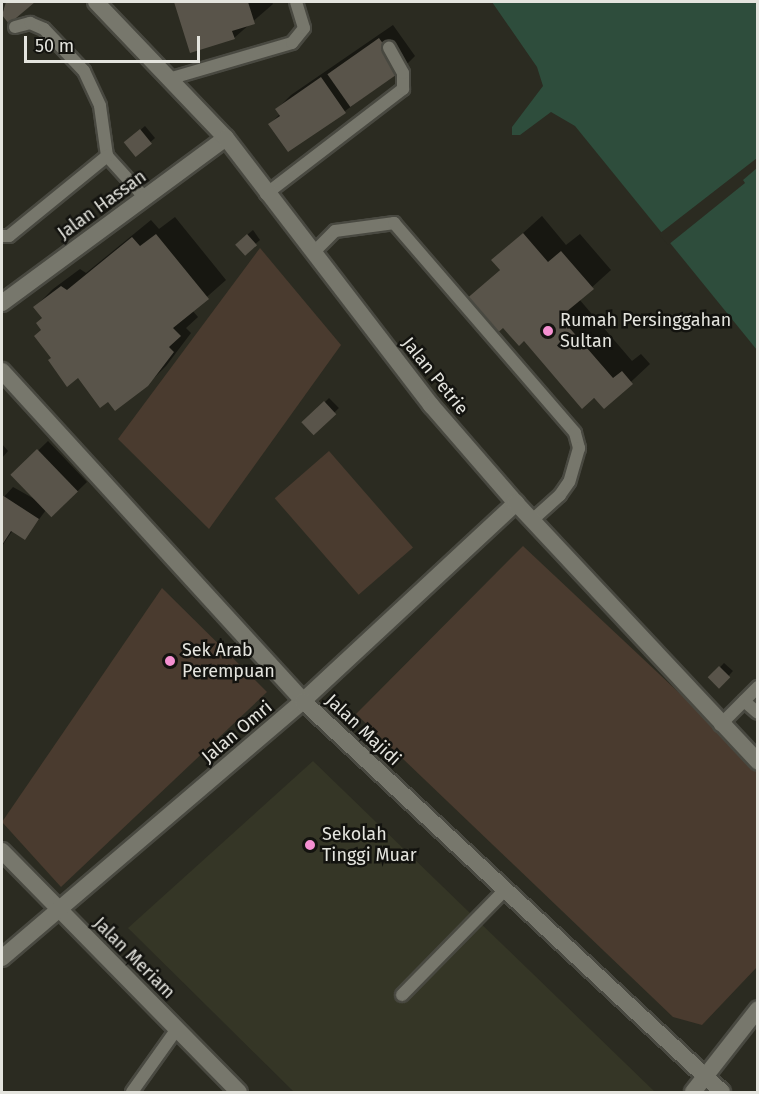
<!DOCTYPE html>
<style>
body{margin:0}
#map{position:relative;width:759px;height:1094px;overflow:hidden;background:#2b2b21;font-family:"Fira Sans",sans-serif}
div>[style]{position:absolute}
.built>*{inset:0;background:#353626}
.green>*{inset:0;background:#4a3b2f;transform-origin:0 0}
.water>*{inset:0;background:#2e4d3c}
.pier>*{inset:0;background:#2b2b21}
.shadow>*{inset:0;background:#0007;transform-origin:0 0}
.building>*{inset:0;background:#59544a;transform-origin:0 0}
.roads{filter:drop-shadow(2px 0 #494941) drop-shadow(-2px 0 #494941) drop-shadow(0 2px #494941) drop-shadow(0 -2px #494941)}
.service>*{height:12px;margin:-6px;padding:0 6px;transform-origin:6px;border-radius:6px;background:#77776c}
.minor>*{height:16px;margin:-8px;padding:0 8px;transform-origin:8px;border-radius:8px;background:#77776c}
.tertiary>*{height:16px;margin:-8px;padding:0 8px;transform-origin:8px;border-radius:8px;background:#77776c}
.dots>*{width:16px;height:16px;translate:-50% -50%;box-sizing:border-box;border:3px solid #13130f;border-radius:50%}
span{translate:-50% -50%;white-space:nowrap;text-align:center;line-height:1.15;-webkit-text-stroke:5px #13130f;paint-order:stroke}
.street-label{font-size:18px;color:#e4e4de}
.poi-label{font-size:18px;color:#e4e4de}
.left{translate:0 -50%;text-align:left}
.frame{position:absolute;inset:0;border:3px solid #e4e4de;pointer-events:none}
.scale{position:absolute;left:24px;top:36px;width:176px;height:27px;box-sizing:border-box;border:3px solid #e4e4de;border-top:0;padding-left:8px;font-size:18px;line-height:21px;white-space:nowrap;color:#e4e4de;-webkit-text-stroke:4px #13130f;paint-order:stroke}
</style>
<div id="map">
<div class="built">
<div style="clip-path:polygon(313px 761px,655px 1092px,294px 1092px,128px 928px)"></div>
</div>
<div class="green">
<div style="clip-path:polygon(260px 248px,341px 345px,209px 529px,118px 439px)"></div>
<div style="left:329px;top:451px;width:128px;height:72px;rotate:49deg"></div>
<div style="clip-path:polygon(523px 546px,757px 766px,757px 967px,702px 1025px,673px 1017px,356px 714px)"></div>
<div style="clip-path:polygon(162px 588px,267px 692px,61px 887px,2px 822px)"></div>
</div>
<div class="water">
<div style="clip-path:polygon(492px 2px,757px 2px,757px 350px,575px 126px,551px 112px,520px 135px,512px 135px,512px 127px,543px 86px,537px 67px)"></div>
</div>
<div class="pier">
<div style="clip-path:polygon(757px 158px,757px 168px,743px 180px,745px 183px,668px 245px,659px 234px)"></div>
</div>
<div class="shadow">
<div style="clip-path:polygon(7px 2px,32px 2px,10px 22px,2px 13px)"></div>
<div style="clip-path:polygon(175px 2px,272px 2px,273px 4px,234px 38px,191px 51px)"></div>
<div style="clip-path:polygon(393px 25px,415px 56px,401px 70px,345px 111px,270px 124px,280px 114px,277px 109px,291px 95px)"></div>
<div style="clip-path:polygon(145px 126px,155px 138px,137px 154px,131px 138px)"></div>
<div style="clip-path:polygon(542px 216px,566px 245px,580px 234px,611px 270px,579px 299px,632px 361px,641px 354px,650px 364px,604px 407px,524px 339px,466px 301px,501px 269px,493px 260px)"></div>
<div style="clip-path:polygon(175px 217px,226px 280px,192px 310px,198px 317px,186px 328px,191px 333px,166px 366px,147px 385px,108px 400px,53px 358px,43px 330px,43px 318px,35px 307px,53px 289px,80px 269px,86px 273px,151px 220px,159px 229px)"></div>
<div style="clip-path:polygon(253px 230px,260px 240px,244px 253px,241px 240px)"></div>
<div style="left:329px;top:398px;width:14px;height:35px;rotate:45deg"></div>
<div style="clip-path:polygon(48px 441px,87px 482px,52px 516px,46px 510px,25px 538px,13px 530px,2px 546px,2px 499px,13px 487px,38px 501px,13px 475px)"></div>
<div style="clip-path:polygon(2px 444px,8px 451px,2px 458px)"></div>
<div style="left:724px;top:663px;width:12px;height:19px;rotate:42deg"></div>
</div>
<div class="building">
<div style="clip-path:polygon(6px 2px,35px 2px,9px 24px,2px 15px)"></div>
<div style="clip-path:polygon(174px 2px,248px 2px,255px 24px,232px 31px,235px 39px,190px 53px)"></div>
<div style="left:379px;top:38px;width:40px;height:63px;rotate:55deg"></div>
<div style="clip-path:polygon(321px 77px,346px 113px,288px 152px,268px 124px,280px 116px,275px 109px)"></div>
<div style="left:140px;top:129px;width:19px;height:21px;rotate:51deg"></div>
<div style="clip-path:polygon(523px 233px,548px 262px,561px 251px,594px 289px,560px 317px,613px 378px,622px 371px,633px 384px,604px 409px,594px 398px,582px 409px,524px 341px,519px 346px,503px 328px,494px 336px,464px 301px,500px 270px,491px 260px)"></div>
<div style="clip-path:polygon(156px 234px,209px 299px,173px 328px,181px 336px,169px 347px,174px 352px,148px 386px,115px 411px,108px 402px,100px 408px,78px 378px,67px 387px,48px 360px,51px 358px,34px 336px,41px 330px,36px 323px,42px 318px,33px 307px,61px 286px,67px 290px,132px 237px,140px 246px)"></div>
<div style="left:247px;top:234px;width:15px;height:16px;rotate:48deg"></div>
<div style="left:324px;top:401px;width:18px;height:31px;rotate:47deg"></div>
<div style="left:37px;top:449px;width:59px;height:37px;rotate:46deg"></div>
<div style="clip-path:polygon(2px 495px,39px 519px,25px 540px,11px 531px,2px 545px)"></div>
<div style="left:719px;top:666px;width:16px;height:16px;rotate:45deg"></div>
</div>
<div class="roads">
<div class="service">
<div style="left:15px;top:27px;width:16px;rotate:-15deg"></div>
<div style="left:30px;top:23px;width:15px;rotate:23deg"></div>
<div style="left:44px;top:29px;width:58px;rotate:46.4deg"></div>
<div style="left:84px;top:71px;width:38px;rotate:65deg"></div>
<div style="left:100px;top:106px;width:50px;rotate:82deg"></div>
<div style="left:107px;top:156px;width:57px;rotate:47.9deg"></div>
<div style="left:172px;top:78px;width:125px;rotate:-16.3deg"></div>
<div style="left:292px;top:43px;width:19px;rotate:-51deg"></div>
<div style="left:304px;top:28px;width:27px;rotate:-107deg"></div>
<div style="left:266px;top:194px;width:173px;rotate:-37.5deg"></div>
<div style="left:403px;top:89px;width:16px;rotate:-90deg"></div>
<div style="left:403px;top:73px;width:29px;rotate:-119deg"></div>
<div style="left:2px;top:236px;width:7px"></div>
<div style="left:9px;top:236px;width:127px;rotate:-39.2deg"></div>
<div style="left:313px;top:253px;width:31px;rotate:-45deg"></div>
<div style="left:335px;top:231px;width:60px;rotate:-7.7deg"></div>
<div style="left:394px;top:223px;width:277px;rotate:49.2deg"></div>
<div style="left:575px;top:433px;width:16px;rotate:75deg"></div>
<div style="left:579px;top:448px;width:35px;rotate:106deg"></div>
<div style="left:569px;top:482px;width:16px;rotate:125deg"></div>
<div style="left:560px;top:495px;width:38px;rotate:138deg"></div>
<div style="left:744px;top:701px;width:18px;rotate:41deg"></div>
<div style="left:720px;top:725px;width:54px;rotate:-45deg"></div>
<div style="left:402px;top:995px;width:147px;rotate:-45.6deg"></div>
<div style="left:132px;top:1092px;width:77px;rotate:-54.5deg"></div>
</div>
<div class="minor">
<div style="left:2px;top:303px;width:278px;rotate:-36.4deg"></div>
<div style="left:2px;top:851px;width:338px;rotate:45.5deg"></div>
<div style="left:2px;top:958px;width:396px;rotate:-40.5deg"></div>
<div style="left:303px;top:701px;width:291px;rotate:-42.9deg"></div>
<div style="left:693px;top:1092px;width:105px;rotate:-51.9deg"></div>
</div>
<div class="tertiary">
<div style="left:96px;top:2px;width:188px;rotate:46.3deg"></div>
<div style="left:226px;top:138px;width:337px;rotate:52.5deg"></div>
<div style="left:431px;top:405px;width:130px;rotate:49.1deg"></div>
<div style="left:516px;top:503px;width:354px;rotate:46.9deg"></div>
<div style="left:2px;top:371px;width:447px;rotate:47.6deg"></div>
<div style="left:303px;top:701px;width:573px;rotate:43.02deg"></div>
</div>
</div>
<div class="dots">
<div style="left:548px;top:331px;background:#f590d1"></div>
<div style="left:170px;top:661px;background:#f590d1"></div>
<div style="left:310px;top:845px;background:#f590d1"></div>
</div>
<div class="street-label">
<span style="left:102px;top:205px;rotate:-36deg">Jalan Hassan</span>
<span style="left:435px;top:376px;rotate:51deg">Jalan Petrie</span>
<span style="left:363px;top:730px;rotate:43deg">Jalan Majidi</span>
<span style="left:237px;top:732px;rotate:-40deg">Jalan Omri</span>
<span style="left:134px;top:958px;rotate:45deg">Jalan Meriam</span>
</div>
<div class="poi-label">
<span class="left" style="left:560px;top:331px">Rumah Persinggahan<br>Sultan</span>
<span class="left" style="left:182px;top:661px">Sek Arab<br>Perempuan</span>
<span class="left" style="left:322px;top:845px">Sekolah<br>Tinggi Muar</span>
</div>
<div class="frame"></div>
<div class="scale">50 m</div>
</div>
